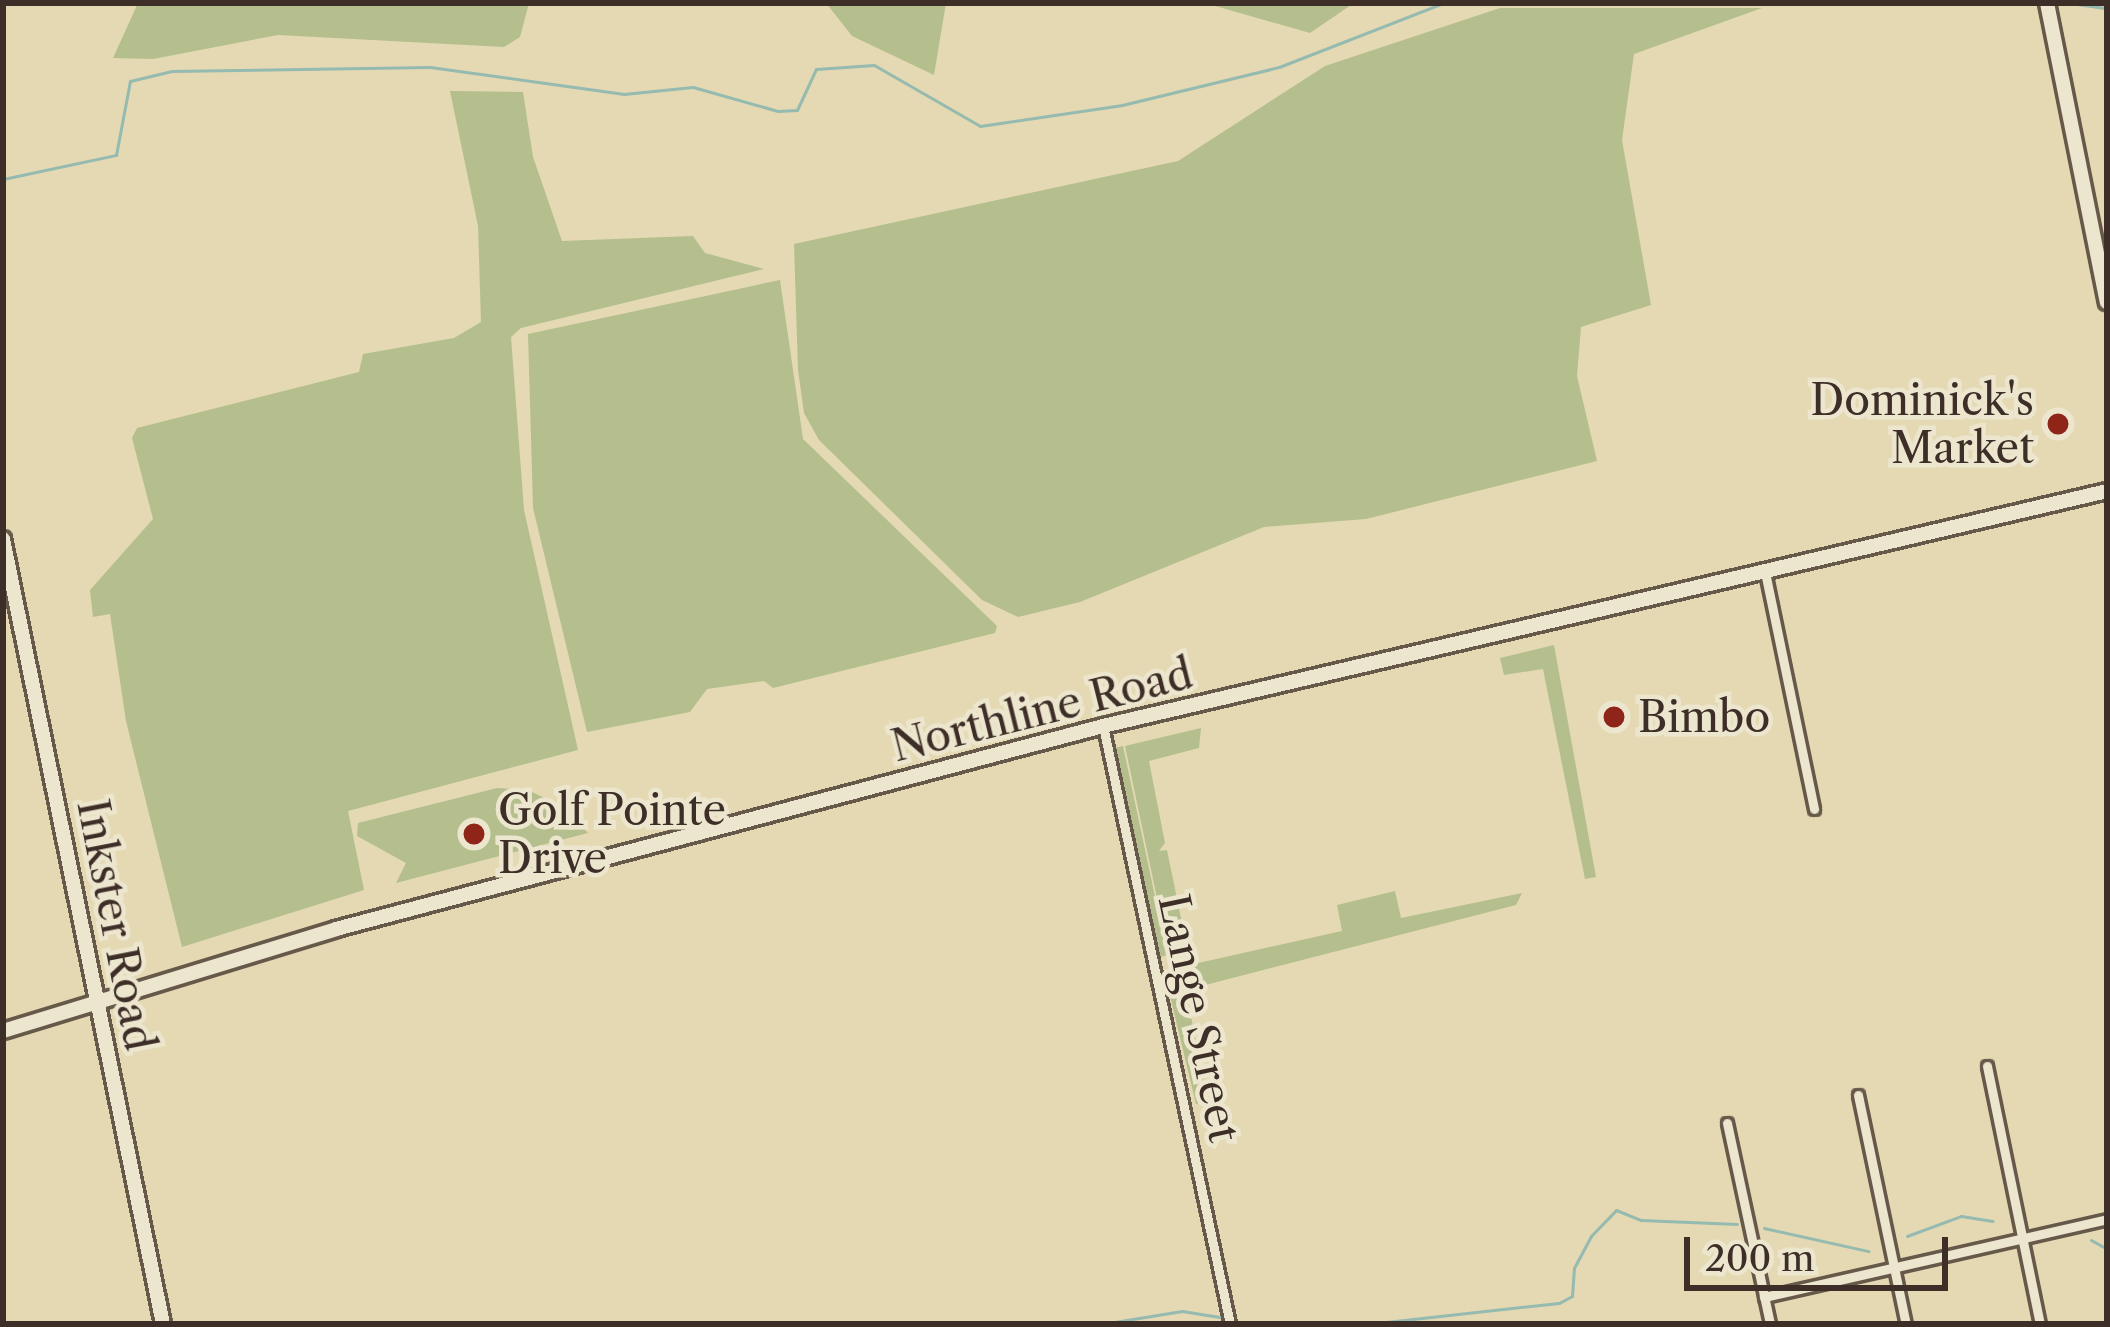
<!DOCTYPE html>
<style>
body{margin:0}
#map{position:relative;width:2110px;height:1327px;overflow:hidden;background:#e4d9b3;font-family:"Libre Caslon Text",serif}
div>[style]{position:absolute}
.green>*{inset:0;background:#b4bf8d;transform-origin:0 0}
.stream>*{height:3px;margin:-1.5px;padding:0 1.5px;transform-origin:1.5px;border-radius:1.5px;background:#95baaf}
.roads{filter:drop-shadow(3px 0 #67594a) drop-shadow(-3px 0 #67594a) drop-shadow(0 3px #67594a) drop-shadow(0 -3px #67594a)}
.street>*{height:9px;margin:-4.5px;padding:0 4.5px;transform-origin:4.5px;border-radius:4.5px;background:#ede6ce}
.secondary>*{height:14px;margin:-7px;padding:0 7px;transform-origin:7px;border-radius:7px;background:#ede6ce}
.dots>*{width:33px;height:33px;translate:-50% -50%;box-sizing:border-box;border:6px solid #ede6ce;border-radius:50%}
span{translate:-50% -50%;white-space:nowrap;text-align:center;line-height:1.15;-webkit-text-stroke:9px #ede6ce;paint-order:stroke}
.poi-label{font-size:42px;color:#3d2e27}
.right{translate:-100% -50%;text-align:right}
.left{translate:0 -50%;text-align:left}
.street-label{font-size:42px;color:#3d2e27}
.frame{position:absolute;inset:0;border:6px solid #3d2e27;pointer-events:none}
.scale{position:absolute;left:1684px;top:1237px;width:264px;height:54px;box-sizing:border-box;border:6px solid #3d2e27;border-top:0;padding-left:15px;font-size:36px;line-height:42px;white-space:nowrap;color:#3d2e27;-webkit-text-stroke:9px #ede6ce;paint-order:stroke}
</style>
<div id="map">
<div class="green">
<div style="clip-path:polygon(138px 3px,529px 3px,520px 37px,504px 47px,278px 35px,153px 59px,113px 58px)"></div>
<div style="clip-path:polygon(826px 3px,946px 3px,934px 75px,852px 36px)"></div>
<div style="clip-path:polygon(1205px 3px,1354px 3px,1310px 33px)"></div>
<div style="clip-path:polygon(1500px 8px,1762px 8px,1634px 54px,1622px 140px,1651px 305px,1581px 327px,1577px 376px,1597px 461px,1366px 519px,1264px 527px,1080px 602px,1018px 617px,982px 600px,819px 440px,804px 413px,798px 370px,794px 244px,1178px 161px,1325px 66px)"></div>
<div style="clip-path:polygon(450px 91px,523px 92px,533px 157px,562px 241px,693px 236px,705px 253px,764px 269px,521px 328px,511px 337px,524px 510px,578px 750px,348px 811px,364px 890px,182px 947px,126px 721px,110px 614px,93px 617px,90px 590px,153px 519px,132px 438px,137px 428px,359px 372px,363px 354px,454px 338px,481px 322px,478px 226px)"></div>
<div style="clip-path:polygon(780px 280px,803px 439px,997px 626px,995px 633px,773px 688px,764px 681px,707px 689px,690px 712px,587px 732px,533px 508px,528px 334px)"></div>
<div style="clip-path:polygon(1554px 645px,1596px 877px,1585px 879px,1543px 669px,1504px 675px,1500px 658px)"></div>
<div style="clip-path:polygon(1201px 728px,1199px 748px,1149px 761px,1165px 843px,1159px 851px,1167px 850px,1187px 947px,1169px 955px,1125px 746px)"></div>
<div style="left:1123px;top:746px;width:214px;height:8px;rotate:78deg"></div>
<div style="clip-path:polygon(497px 788px,528px 790px,565px 808px,588px 833px,396px 883px,406px 863px,357px 836px,358px 823px)"></div>
<div style="clip-path:polygon(1395px 891px,1401px 918px,1522px 893px,1516px 905px,1186px 990px,1207px 1100px,1196px 1104px,1166px 979px,1185px 966px,1342px 931px,1337px 905px)"></div>
</div>
<div class="stream">
<div style="left:2077px;top:4px;width:30px;rotate:8deg"></div>
<div style="left:3px;top:179px;width:116px;rotate:-12deg"></div>
<div style="left:116px;top:155px;width:75px;rotate:-79.3deg"></div>
<div style="left:130px;top:81px;width:43px;rotate:-13.4deg"></div>
<div style="left:172px;top:71px;width:258px;rotate:-0.9deg"></div>
<div style="left:430px;top:67px;width:196px;rotate:7.9deg"></div>
<div style="left:624px;top:94px;width:69px;rotate:-5.8deg"></div>
<div style="left:693px;top:87px;width:88px;rotate:15.8deg"></div>
<div style="left:778px;top:111px;width:19px;rotate:-3deg"></div>
<div style="left:797px;top:110px;width:45px;rotate:-65.1deg"></div>
<div style="left:816px;top:69px;width:58px;rotate:-3.9deg"></div>
<div style="left:874px;top:65px;width:122px;rotate:29.9deg"></div>
<div style="left:980px;top:126px;width:144px;rotate:-8.4deg"></div>
<div style="left:1122px;top:105px;width:162px;rotate:-13.6deg"></div>
<div style="left:1279px;top:67px;width:176px;rotate:-21.3deg"></div>
<div style="left:1764px;top:1228px;width:107px;rotate:12.5deg"></div>
<div style="left:1907px;top:1236px;width:58px;rotate:-20.3deg"></div>
<div style="left:1961px;top:1216px;width:32px;rotate:9deg"></div>
<div style="left:2091px;top:1240px;width:18px;rotate:29deg"></div>
<div style="left:1102px;top:1324px;width:81px;rotate:-9.2deg"></div>
<div style="left:1182px;top:1311px;width:38px;rotate:9deg"></div>
<div style="left:1368px;top:1324px;width:192px;rotate:-6.3deg"></div>
<div style="left:1559px;top:1303px;width:15px;rotate:-28deg"></div>
<div style="left:1572px;top:1296px;width:28px;rotate:-86deg"></div>
<div style="left:1574px;top:1268px;width:36px;rotate:-62deg"></div>
<div style="left:1591px;top:1236px;width:36px;rotate:-46deg"></div>
<div style="left:1616px;top:1210px;width:27px;rotate:22deg"></div>
<div style="left:1641px;top:1220px;width:96px;rotate:2.4deg"></div>
</div>
<div class="roads">
<div class="street">
<div style="left:1765px;top:572px;width:242px;rotate:78.3deg"></div>
<div style="left:1103px;top:726px;width:611px;rotate:78.01deg"></div>
<div style="left:1987px;top:1066px;width:263px;rotate:78.4deg"></div>
<div style="left:1858px;top:1095px;width:234px;rotate:78.2deg"></div>
<div style="left:1727px;top:1123px;width:206px;rotate:77.9deg"></div>
<div style="left:1764px;top:1297px;width:352px;rotate:-12.8deg"></div>
</div>
<div class="secondary">
<div style="left:2047px;top:3px;width:305px;rotate:78.7deg"></div>
<div style="left:3px;top:539px;width:801px;rotate:78.48deg"></div>
<div style="left:3px;top:1031px;width:348px;rotate:-17deg"></div>
<div style="left:336px;top:929px;width:793px;rotate:-14.82deg"></div>
<div style="left:1103px;top:726px;width:1031px;rotate:-13.17deg"></div>
</div>
</div>
<div class="dots">
<div style="left:2058px;top:424px;background:#8f2418"></div>
<div style="left:1614px;top:717px;background:#8f2418"></div>
<div style="left:474px;top:834px;background:#8f2418"></div>
</div>
<div class="poi-label">
<span class="right" style="left:2034px;top:424px">Dominick's<br>Market</span>
<span class="left" style="left:1638px;top:717px">Bimbo</span>
<span class="left" style="left:498px;top:834px">Golf Pointe<br>Drive</span>
</div>
<div class="street-label">
<span style="left:1042px;top:710px;rotate:-14deg">Northline Road</span>
<span style="left:116px;top:925px;rotate:79deg">Inkster Road</span>
<span style="left:1199px;top:1018px;rotate:78deg">Lange Street</span>
</div>
<div class="frame"></div>
<div class="scale">200 m</div>
</div>
